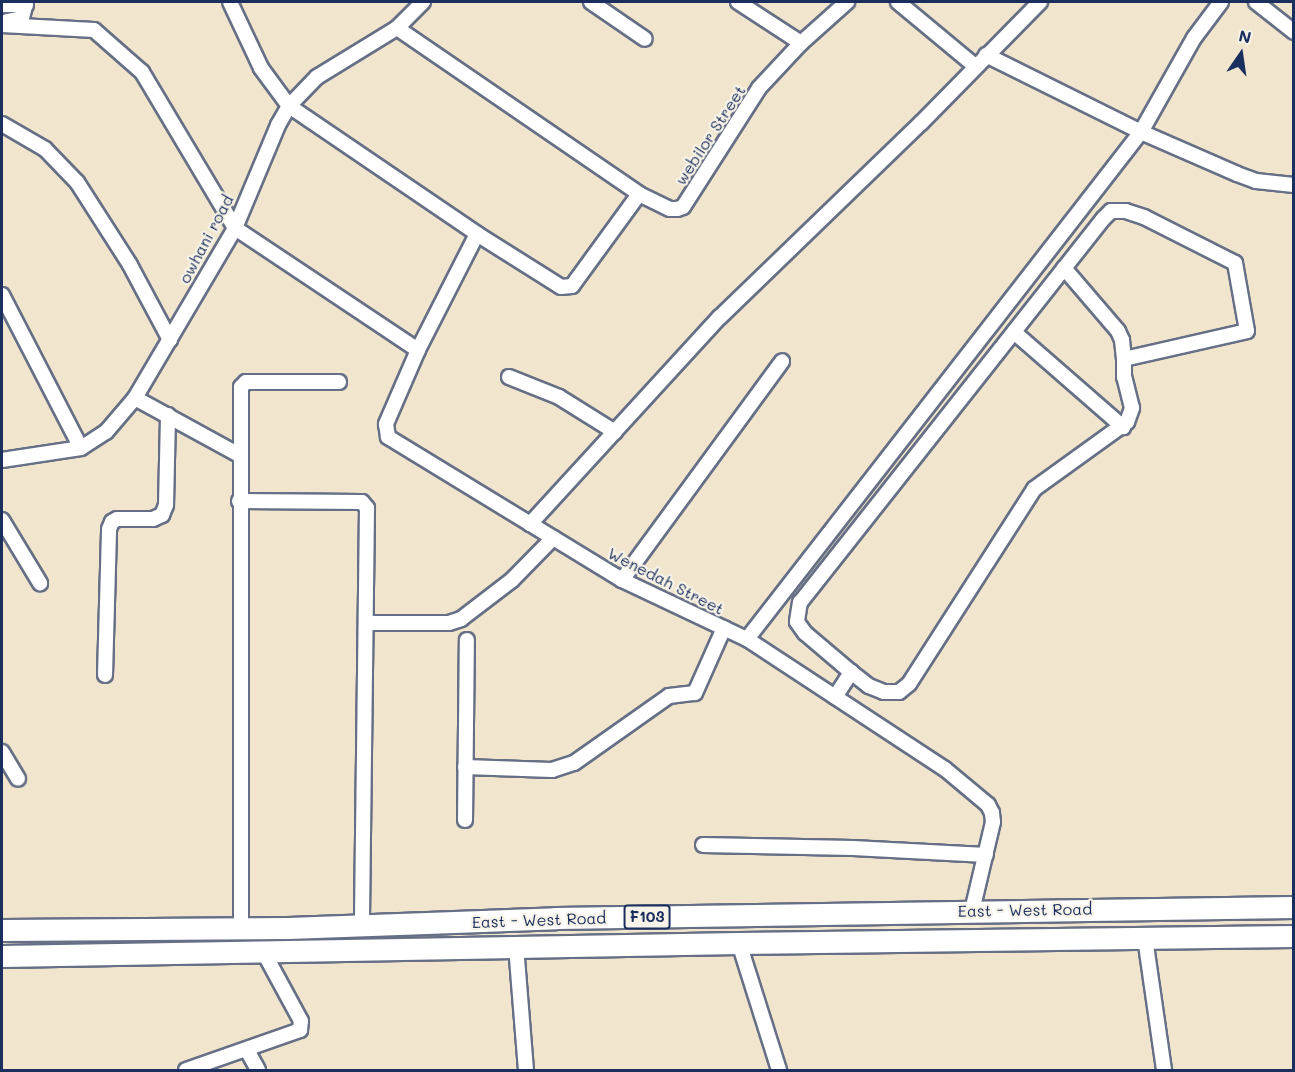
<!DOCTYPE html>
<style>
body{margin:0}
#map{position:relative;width:1295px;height:1072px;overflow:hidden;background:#f1e6cd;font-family:Mali,sans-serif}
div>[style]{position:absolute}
.roads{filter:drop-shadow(2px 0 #666f85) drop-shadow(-2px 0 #666f85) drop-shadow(0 2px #666f85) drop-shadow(0 -2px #666f85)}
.street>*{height:14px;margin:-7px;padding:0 7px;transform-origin:7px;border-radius:7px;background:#fff}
.primary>*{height:21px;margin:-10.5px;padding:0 10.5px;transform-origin:10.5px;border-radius:10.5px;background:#fff}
span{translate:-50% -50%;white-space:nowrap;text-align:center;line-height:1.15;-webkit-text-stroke:4.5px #f7f3e8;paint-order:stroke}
.shield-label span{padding:2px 4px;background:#f7f3e8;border:2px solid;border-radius:4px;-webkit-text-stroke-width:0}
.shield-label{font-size:15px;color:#1b2f5e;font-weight:700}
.street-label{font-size:16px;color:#1b2f5e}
.frame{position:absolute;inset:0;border:3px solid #1b2f5e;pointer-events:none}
.north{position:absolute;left:1211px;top:24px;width:60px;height:60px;-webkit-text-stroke:4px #f7f3e8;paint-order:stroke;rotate:13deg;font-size:16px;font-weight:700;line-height:24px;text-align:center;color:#1b2f5e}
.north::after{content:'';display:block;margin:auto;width:21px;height:27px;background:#1b2f5e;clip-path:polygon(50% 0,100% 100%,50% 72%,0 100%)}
</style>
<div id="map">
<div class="roads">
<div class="street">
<div style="left:230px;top:2px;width:73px;rotate:64.8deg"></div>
<div style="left:261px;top:68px;width:47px;rotate:53.6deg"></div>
<div style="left:289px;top:106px;width:227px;rotate:34.2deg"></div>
<div style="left:477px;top:234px;width:99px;rotate:32.2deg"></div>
<div style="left:561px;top:287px;width:11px;rotate:-5deg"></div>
<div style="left:572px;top:286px;width:114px;rotate:-53.9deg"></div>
<div style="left:591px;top:2px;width:65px;rotate:34.4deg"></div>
<div style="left:738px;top:2px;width:75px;rotate:33.1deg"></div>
<div style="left:898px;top:2px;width:100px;rotate:39.7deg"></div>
<div style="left:1256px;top:2px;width:48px;rotate:38.3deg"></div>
<div style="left:2px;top:5px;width:24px"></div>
<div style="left:7px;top:21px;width:15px;rotate:-11deg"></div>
<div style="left:22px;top:18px;width:16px;rotate:-76deg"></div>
<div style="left:2px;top:25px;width:92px;rotate:3.1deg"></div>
<div style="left:94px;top:30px;width:64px;rotate:41.2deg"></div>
<div style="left:142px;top:72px;width:182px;rotate:59.2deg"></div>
<div style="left:235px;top:228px;width:220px;rotate:33.7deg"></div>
<div style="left:397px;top:28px;width:293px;rotate:34.4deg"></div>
<div style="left:639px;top:194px;width:34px;rotate:26deg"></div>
<div style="left:670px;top:209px;width:7px"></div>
<div style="left:677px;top:209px;width:6px;rotate:-18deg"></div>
<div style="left:683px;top:207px;width:141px;rotate:-57.4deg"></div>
<div style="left:759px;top:88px;width:62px;rotate:-47deg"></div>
<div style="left:801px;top:43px;width:62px;rotate:-41.7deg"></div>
<div style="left:986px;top:55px;width:173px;rotate:26.4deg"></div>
<div style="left:1141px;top:132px;width:105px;rotate:23.6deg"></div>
<div style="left:1237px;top:174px;width:20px;rotate:20deg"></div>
<div style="left:1256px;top:181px;width:38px;rotate:6deg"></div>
<div style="left:2px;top:124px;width:50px;rotate:30.2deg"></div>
<div style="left:45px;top:149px;width:46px;rotate:45.9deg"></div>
<div style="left:77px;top:182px;width:98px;rotate:57.4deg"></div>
<div style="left:130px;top:265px;width:85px;rotate:61.9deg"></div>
<div style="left:477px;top:234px;width:130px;rotate:117deg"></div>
<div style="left:418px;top:350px;width:81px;rotate:113.4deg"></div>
<div style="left:386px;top:424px;width:13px;rotate:81deg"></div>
<div style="left:388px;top:437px;width:274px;rotate:31.4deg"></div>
<div style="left:622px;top:580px;width:138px;rotate:25.3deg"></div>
<div style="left:747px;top:639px;width:237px;rotate:33.3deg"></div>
<div style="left:945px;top:769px;width:56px;rotate:39.9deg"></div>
<div style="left:988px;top:805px;width:9px;rotate:63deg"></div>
<div style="left:992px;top:813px;width:9px;rotate:84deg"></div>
<div style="left:993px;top:822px;width:91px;rotate:103.3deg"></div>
<div style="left:1064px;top:268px;width:83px;rotate:49.4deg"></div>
<div style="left:1118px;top:331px;width:10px;rotate:66deg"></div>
<div style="left:1122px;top:340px;width:19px;rotate:84deg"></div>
<div style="left:2px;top:295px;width:172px;rotate:62.7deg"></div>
<div style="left:1014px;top:332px;width:145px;rotate:41.1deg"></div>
<div style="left:509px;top:377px;width:54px;rotate:21.8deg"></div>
<div style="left:559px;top:397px;width:66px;rotate:32deg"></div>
<div style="left:135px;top:398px;width:119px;rotate:28.7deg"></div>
<div style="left:2px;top:460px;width:80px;rotate:-8.6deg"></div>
<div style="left:81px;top:448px;width:30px;rotate:-33deg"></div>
<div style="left:106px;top:432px;width:45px;rotate:-49.5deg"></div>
<div style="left:135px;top:398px;width:197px;rotate:-59.5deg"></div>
<div style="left:235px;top:228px;width:112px;rotate:-67.3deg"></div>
<div style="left:278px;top:125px;width:22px;rotate:-60deg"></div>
<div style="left:289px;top:106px;width:40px;rotate:-46deg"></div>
<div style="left:317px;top:77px;width:94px;rotate:-31.5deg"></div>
<div style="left:397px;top:28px;width:37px;rotate:-45deg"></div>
<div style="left:239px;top:501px;width:123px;rotate:0.5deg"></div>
<div style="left:362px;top:502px;width:8px;rotate:50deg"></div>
<div style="left:367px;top:508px;width:419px;rotate:90.7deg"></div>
<div style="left:2px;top:520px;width:74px;rotate:58.9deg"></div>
<div style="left:530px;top:524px;width:281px;rotate:-47.5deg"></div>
<div style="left:720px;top:317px;width:279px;rotate:-44deg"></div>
<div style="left:921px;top:123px;width:170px;rotate:-45.5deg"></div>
<div style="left:622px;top:580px;width:271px;rotate:-53.8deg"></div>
<div style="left:366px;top:623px;width:83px"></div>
<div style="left:449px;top:623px;width:13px;rotate:-18deg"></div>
<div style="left:461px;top:619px;width:64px;rotate:-37.4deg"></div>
<div style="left:512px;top:580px;width:59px;rotate:-45.7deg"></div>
<div style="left:747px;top:639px;width:642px;rotate:-52.15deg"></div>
<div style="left:1141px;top:132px;width:108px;rotate:-60.6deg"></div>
<div style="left:1194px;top:38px;width:45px;rotate:-53.1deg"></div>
<div style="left:105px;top:675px;width:146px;rotate:-88.4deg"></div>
<div style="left:109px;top:529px;width:8px;rotate:-67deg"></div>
<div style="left:112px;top:522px;width:6px;rotate:-31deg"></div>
<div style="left:117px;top:519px;width:36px"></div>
<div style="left:153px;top:519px;width:10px;rotate:-24deg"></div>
<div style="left:162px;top:515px;width:11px;rotate:-68deg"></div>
<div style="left:166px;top:505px;width:90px;rotate:-88.7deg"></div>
<div style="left:835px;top:697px;width:30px;rotate:-57deg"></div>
<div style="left:851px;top:672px;width:23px;rotate:38deg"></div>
<div style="left:869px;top:686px;width:16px;rotate:22deg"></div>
<div style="left:884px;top:692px;width:15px"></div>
<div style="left:899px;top:692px;width:13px;rotate:-39deg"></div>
<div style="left:909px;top:684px;width:232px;rotate:-57.3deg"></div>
<div style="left:1034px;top:489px;width:115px;rotate:-35.8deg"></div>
<div style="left:1127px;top:422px;width:15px;rotate:-70deg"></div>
<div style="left:1132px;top:408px;width:32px;rotate:-104deg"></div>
<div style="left:1124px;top:377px;width:18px;rotate:-90deg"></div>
<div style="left:1124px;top:359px;width:126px;rotate:-12.8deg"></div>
<div style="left:1247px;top:331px;width:69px;rotate:-100deg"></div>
<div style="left:1235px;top:263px;width:102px;rotate:-153.2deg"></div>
<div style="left:1144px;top:217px;width:19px;rotate:-162deg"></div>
<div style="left:1126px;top:211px;width:15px;rotate:180deg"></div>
<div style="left:1111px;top:211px;width:11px;rotate:135deg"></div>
<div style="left:1103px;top:219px;width:488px;rotate:128.3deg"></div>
<div style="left:800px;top:602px;width:20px;rotate:99deg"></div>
<div style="left:797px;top:622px;width:14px;rotate:54deg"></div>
<div style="left:805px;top:633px;width:60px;rotate:40.3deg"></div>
<div style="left:2px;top:752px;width:31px;rotate:59deg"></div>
<div style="left:465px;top:767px;width:87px;rotate:2deg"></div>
<div style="left:552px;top:770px;width:23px;rotate:-18deg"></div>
<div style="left:574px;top:763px;width:116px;rotate:-35.2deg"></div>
<div style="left:669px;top:696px;width:26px;rotate:-7deg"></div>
<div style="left:695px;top:693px;width:71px;rotate:-66deg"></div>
<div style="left:465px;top:820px;width:180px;rotate:-89.4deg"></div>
<div style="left:703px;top:845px;width:150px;rotate:1.1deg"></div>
<div style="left:853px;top:848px;width:133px;rotate:3deg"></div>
<div style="left:241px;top:928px;width:541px;rotate:-90deg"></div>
<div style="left:241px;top:387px;width:7px;rotate:-45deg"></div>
<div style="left:246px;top:382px;width:93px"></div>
<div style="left:1145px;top:938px;width:133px;rotate:81.8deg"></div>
<div style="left:739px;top:943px;width:133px;rotate:72.5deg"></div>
<div style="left:516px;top:946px;width:124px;rotate:85.4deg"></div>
<div style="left:247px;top:1050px;width:23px;rotate:61deg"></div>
<div style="left:186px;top:1070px;width:121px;rotate:-19.3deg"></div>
<div style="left:300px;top:1030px;width:9px;rotate:-84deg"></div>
<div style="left:301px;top:1021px;width:80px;rotate:-118.5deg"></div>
</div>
<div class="primary">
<div style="left:2px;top:930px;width:286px;rotate:-0.4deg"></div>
<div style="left:288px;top:928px;width:268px;rotate:-2.1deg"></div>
<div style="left:556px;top:918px;width:738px;rotate:-0.85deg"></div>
<div style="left:2px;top:956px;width:737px;rotate:-1.01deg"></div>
<div style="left:739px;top:943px;width:555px;rotate:-0.72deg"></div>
</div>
</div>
<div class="shield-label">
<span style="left:647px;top:917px">F103</span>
</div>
<div class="street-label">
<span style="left:710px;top:135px;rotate:-57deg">webilor Street</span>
<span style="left:206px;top:239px;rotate:-62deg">owhani road</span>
<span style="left:666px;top:581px;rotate:27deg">Wenedah Street</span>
<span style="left:1025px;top:910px;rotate:-1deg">East - West Road</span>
<span style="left:539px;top:920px;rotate:-2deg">East - West Road</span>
</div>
<div class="frame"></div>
<div class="north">N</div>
</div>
